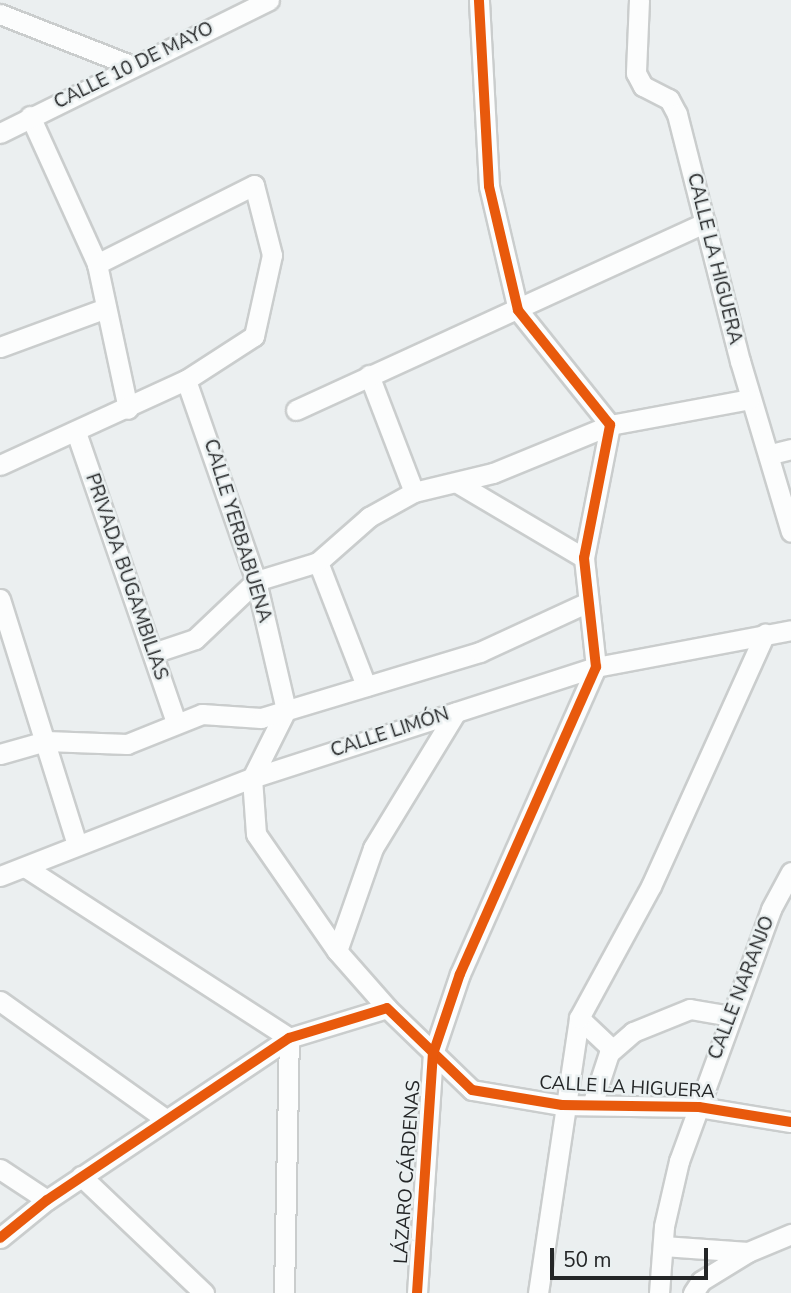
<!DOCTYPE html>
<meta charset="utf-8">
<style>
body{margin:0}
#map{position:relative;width:791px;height:1293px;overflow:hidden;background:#ebeff0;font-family:"Nunito Sans",sans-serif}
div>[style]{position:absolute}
.roads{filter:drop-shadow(2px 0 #cacdcd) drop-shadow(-2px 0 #cacdcd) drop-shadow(0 2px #cacdcd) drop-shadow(0 -2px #cacdcd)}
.street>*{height:19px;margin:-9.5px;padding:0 9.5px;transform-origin:9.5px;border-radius:9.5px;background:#fcfdfd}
.cycleway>*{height:10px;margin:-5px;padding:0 5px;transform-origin:5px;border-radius:5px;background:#e8590c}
span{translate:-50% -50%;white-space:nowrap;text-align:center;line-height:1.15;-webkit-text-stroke:5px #eaf0f1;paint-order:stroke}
.street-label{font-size:19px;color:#242627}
.scale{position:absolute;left:550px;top:1248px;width:158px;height:32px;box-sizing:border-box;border:4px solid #242627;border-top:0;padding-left:9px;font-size:21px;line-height:24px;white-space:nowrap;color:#242627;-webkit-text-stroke:5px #eaf0f1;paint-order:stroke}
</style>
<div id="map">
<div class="roads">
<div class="street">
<div style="left:639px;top:0;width:73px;rotate:92.4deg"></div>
<div style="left:636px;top:73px;width:15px;rotate:62deg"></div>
<div style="left:643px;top:86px;width:29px;rotate:27deg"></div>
<div style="left:669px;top:99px;width:17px;rotate:62deg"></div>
<div style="left:677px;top:114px;width:255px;rotate:75.7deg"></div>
<div style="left:740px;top:361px;width:178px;rotate:73.4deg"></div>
<div style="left:0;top:14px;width:143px;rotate:21.4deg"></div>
<div style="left:30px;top:116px;width:162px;rotate:65.6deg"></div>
<div style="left:97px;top:264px;width:148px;rotate:77.9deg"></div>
<div style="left:0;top:133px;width:300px;rotate:-26.3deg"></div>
<div style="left:0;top:347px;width:113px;rotate:-20.2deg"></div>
<div style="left:369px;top:375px;width:125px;rotate:69deg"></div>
<div style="left:186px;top:380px;width:213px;rotate:70.8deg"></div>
<div style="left:256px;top:581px;width:132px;rotate:76.9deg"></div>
<div style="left:286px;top:710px;width:76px;rotate:116.6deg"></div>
<div style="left:252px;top:778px;width:56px;rotate:85.9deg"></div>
<div style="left:256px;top:834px;width:142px;rotate:55.3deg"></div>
<div style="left:337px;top:951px;width:76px;rotate:48.7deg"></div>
<div style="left:296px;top:410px;width:450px;rotate:-24.6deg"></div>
<div style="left:76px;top:432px;width:307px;rotate:71deg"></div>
<div style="left:771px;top:454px;width:21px;rotate:-14deg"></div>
<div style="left:0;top:465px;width:205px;rotate:-24.6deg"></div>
<div style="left:186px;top:380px;width:81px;rotate:-32.9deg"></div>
<div style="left:254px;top:336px;width:83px;rotate:-77.5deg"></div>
<div style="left:272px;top:255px;width:72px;rotate:-104.4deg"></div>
<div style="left:254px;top:185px;width:176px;rotate:153.3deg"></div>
<div style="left:459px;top:484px;width:145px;rotate:30.6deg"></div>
<div style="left:318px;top:562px;width:133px;rotate:68.8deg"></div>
<div style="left:0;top:599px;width:258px;rotate:72.6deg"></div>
<div style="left:153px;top:653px;width:44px;rotate:-18.4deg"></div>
<div style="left:195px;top:639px;width:84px;rotate:-43.6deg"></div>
<div style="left:256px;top:581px;width:65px;rotate:-17deg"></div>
<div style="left:318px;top:562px;width:68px;rotate:-41.4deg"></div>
<div style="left:369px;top:517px;width:51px;rotate:-29.1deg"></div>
<div style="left:414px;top:492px;width:81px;rotate:-13.5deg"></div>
<div style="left:493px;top:473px;width:126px;rotate:-22.3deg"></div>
<div style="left:610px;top:425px;width:142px;rotate:-10.5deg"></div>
<div style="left:0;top:754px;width:48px;rotate:-15.8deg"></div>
<div style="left:46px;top:741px;width:81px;rotate:2.1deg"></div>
<div style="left:127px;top:744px;width:81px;rotate:-21.8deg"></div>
<div style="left:202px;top:714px;width:59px;rotate:3.9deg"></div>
<div style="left:261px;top:718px;width:229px;rotate:-16.8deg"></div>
<div style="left:480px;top:652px;width:119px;rotate:-24.8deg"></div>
<div style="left:25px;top:867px;width:315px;rotate:32.9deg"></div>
<div style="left:0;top:876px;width:270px;rotate:-21.3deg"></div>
<div style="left:252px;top:778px;width:361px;rotate:-17.9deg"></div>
<div style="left:596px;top:667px;width:198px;rotate:-10.7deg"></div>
<div style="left:337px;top:951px;width:109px;rotate:-70.7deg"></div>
<div style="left:373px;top:848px;width:159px;rotate:-58.6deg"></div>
<div style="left:0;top:1001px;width:201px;rotate:35.5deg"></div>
<div style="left:579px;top:1018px;width:45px;rotate:43.2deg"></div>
<div style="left:592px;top:1105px;width:55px;rotate:-71.9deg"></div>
<div style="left:609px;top:1053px;width:32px;rotate:-41deg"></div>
<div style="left:633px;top:1032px;width:61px;rotate:-22deg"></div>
<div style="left:690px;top:1009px;width:42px;rotate:9.7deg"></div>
<div style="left:0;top:1169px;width:56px;rotate:33.4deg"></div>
<div style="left:81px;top:1176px;width:170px;rotate:43.6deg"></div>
<div style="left:0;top:1238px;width:60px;rotate:-39deg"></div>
<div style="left:47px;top:1200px;width:291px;rotate:-33.8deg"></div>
<div style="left:289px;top:1038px;width:102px;rotate:-17deg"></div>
<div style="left:387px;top:1008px;width:118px;rotate:44deg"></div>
<div style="left:472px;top:1090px;width:91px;rotate:9.5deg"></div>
<div style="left:562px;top:1105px;width:137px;rotate:0.8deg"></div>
<div style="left:699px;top:1107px;width:93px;rotate:9.3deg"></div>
<div style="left:663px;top:1246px;width:85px;rotate:4deg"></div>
<div style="left:284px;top:1293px;width:255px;rotate:-88.9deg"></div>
<div style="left:417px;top:1293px;width:240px;rotate:-86.2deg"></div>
<div style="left:433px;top:1054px;width:84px;rotate:-71.4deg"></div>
<div style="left:460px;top:974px;width:336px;rotate:-66.1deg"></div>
<div style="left:596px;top:667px;width:110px;rotate:-96.3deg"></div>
<div style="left:584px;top:558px;width:136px;rotate:-78.9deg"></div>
<div style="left:610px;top:425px;width:147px;rotate:-128.7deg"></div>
<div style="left:518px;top:310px;width:127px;rotate:-103.2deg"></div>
<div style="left:489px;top:186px;width:186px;rotate:-93.1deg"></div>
<div style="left:538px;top:1293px;width:278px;rotate:-81.5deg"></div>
<div style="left:579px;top:1018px;width:150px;rotate:-61.4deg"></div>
<div style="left:651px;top:886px;width:277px;rotate:-65.7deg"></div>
<div style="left:659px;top:1293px;width:67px;rotate:-85.7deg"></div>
<div style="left:664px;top:1226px;width:67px;rotate:-77deg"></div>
<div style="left:679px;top:1161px;width:268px;rotate:-69.9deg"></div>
<div style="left:771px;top:909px;width:42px;rotate:-61.6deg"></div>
<div style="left:693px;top:1293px;width:14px;rotate:-56deg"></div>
<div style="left:701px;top:1281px;width:55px;rotate:-31.7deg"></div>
<div style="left:748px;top:1252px;width:47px;rotate:-22.7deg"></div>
</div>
</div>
<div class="cycleway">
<div style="left:0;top:1238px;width:60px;rotate:-39deg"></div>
<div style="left:47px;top:1200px;width:291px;rotate:-33.8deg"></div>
<div style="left:289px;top:1038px;width:102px;rotate:-17deg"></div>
<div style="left:387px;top:1008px;width:118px;rotate:44deg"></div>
<div style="left:472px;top:1090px;width:91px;rotate:9.5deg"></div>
<div style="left:562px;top:1105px;width:137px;rotate:0.8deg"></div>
<div style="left:699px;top:1107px;width:93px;rotate:9.3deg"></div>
<div style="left:417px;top:1293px;width:240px;rotate:-86.2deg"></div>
<div style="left:433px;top:1054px;width:84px;rotate:-71.4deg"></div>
<div style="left:460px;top:974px;width:336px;rotate:-66.1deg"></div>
<div style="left:596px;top:667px;width:110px;rotate:-96.3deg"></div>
<div style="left:584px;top:558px;width:136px;rotate:-78.9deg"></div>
<div style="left:610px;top:425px;width:147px;rotate:-128.7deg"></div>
<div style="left:518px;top:310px;width:127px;rotate:-103.2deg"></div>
<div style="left:489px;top:186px;width:186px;rotate:-93.1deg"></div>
</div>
<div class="street-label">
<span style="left:134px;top:66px;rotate:-26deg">CALLE 10 DE MAYO</span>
<span style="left:714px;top:259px;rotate:76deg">CALLE LA HIGUERA</span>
<span style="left:237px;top:531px;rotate:73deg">CALLE YERBABUENA</span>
<span style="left:126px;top:577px;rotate:71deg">PRIVADA BUGAMBILIAS</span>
<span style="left:390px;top:733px;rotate:-18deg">CALLE LIMÓN</span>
<span style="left:742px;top:988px;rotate:-69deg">CALLE NARANJO</span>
<span style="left:627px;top:1088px;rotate:3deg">CALLE LA HIGUERA</span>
<span style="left:408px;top:1172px;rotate:-86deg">LÁZARO CÁRDENAS</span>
</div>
<div class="scale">50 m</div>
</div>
